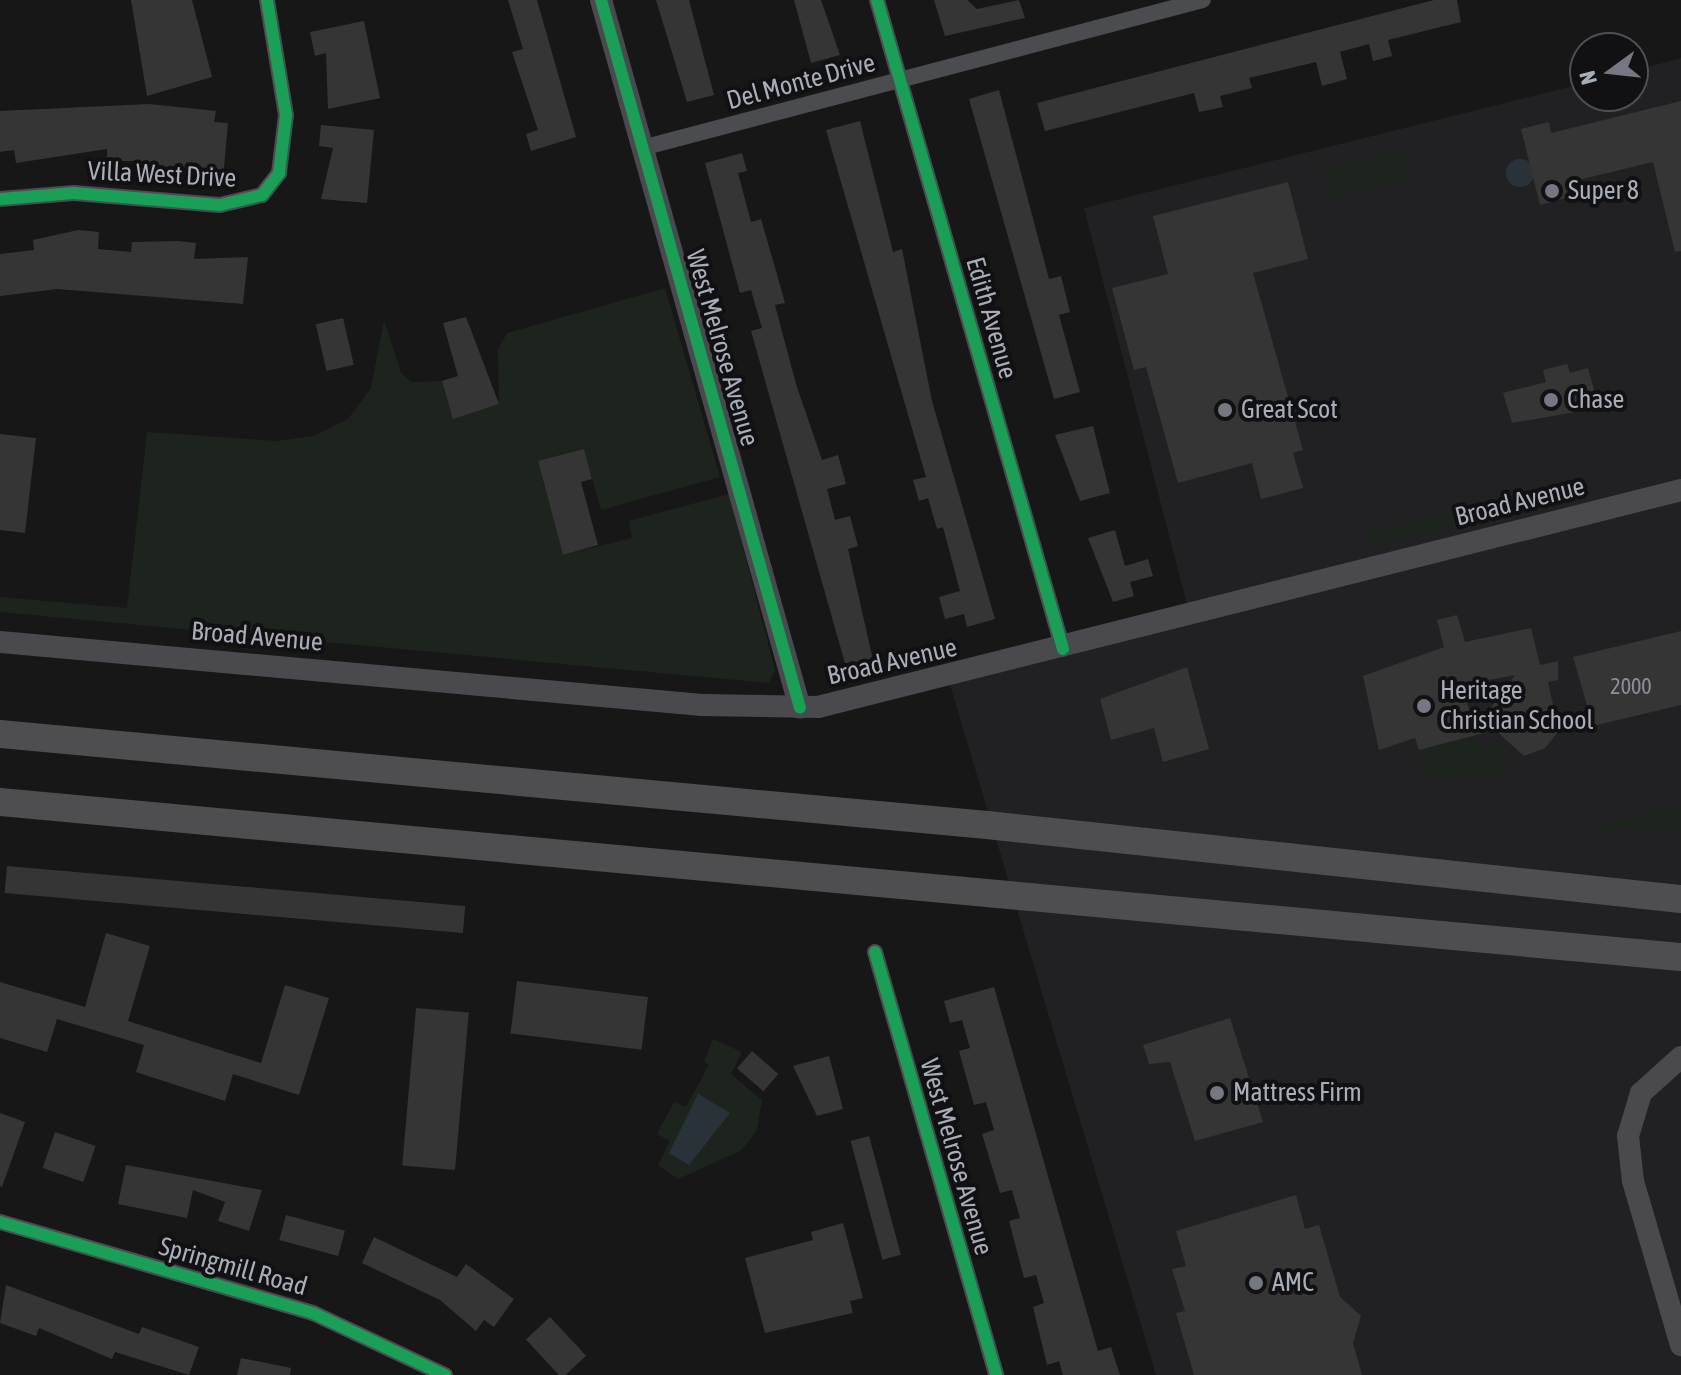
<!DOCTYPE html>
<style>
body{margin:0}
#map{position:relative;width:1681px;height:1375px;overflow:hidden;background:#171717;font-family:"Asap Condensed",sans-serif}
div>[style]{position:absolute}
.built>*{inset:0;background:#212123}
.green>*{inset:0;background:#1d241e;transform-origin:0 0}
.water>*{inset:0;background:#2a3239}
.round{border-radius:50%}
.building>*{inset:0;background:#353536;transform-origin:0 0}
.street>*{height:16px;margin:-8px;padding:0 8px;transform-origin:8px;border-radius:8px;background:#4b4c50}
.secondary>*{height:22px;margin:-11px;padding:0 11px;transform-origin:11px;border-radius:11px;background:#4a4a4e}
.highway>*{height:28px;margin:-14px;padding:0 14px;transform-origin:14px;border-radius:14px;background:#4e4e51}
.cycleway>*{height:12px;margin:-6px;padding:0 6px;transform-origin:6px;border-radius:6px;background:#1a9f57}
.dots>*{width:22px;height:22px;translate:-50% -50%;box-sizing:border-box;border:4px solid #111113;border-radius:50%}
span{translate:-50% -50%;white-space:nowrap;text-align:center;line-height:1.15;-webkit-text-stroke:8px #111113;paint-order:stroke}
.number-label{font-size:22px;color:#8b8f98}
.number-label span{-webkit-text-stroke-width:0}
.street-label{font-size:26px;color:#a8adb8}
.poi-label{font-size:26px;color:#a8adb8}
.left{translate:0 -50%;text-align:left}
.north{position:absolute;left:1569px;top:32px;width:80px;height:80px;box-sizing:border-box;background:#111113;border:2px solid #4d4f55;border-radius:50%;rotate:255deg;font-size:22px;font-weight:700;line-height:32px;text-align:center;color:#a8adb8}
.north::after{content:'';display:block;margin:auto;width:28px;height:36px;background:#757880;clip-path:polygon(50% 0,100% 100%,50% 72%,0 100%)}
</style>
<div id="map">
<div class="built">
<div style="clip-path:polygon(1681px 58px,1681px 1375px,1156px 1375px,948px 678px,1190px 616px,1084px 208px,1585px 83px,1585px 96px,1633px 96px,1633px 71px)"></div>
</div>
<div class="green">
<div style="left:1401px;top:150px;width:31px;height:80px;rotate:77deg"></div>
<div style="clip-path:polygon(665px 288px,720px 477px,601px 510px,584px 449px,538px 462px,563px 555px,632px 538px,629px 521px,729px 494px,775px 670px,769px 683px,0 612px,0 597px,127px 608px,147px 432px,277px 441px,314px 436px,348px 419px,371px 388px,384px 320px,401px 373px,411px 382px,442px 381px,454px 418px,499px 404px,498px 350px,507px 333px)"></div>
<div style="clip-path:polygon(1471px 506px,1468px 523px,1374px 547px,1362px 535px)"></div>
<div style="clip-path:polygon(1475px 735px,1479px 748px,1505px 745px,1506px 776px,1427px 780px,1419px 750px)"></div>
<div style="clip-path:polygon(1681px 805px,1681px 833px,1589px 828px)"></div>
<div style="clip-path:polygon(713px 1039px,742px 1052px,731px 1074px,762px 1100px,757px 1130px,742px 1150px,678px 1179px,658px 1165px,670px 1141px,657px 1134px,674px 1102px,686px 1107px,709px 1065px,704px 1062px)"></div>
</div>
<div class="water">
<div class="round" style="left:1506px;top:159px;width:28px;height:28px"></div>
<div style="clip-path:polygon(698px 1094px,730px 1113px,689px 1165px,669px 1153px)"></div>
</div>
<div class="building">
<div style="clip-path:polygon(131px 0,192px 0,212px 77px,147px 96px)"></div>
<div style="clip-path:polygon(508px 0,537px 0,576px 137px,531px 151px,526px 134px,538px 130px,512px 52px,523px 49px)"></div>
<div style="clip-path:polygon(656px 0,689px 0,714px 95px,687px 102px)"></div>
<div style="clip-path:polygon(794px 0,821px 0,840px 55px,811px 63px)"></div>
<div style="clip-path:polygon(934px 0,967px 0,977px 9px,1019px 0,1025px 18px,945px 36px)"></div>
<div style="clip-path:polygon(1434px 0,1457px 0,1461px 22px,1388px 40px,1392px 56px,1373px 61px,1369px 44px,1340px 52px,1347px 79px,1322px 86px,1316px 62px,1249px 78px,1252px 88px,1220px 96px,1223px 107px,1199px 112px,1194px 93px,1045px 131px,1037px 103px)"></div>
<div style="clip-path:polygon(364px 21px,380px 98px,328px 109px,326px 53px,315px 56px,310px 32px)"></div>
<div style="clip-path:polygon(999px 90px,1049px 279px,1061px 276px,1070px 312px,1059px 315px,1080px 392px,1054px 399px,969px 99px)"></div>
<div style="clip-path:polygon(1681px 101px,1681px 251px,1675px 252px,1653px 162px,1566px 183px,1570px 197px,1540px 205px,1521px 129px,1549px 122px,1551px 133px)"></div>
<div style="clip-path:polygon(149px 104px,216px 111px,214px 122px,228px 123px,223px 178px,143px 171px,145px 161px,107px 161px,107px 149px,16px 163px,14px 150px,0 152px,0 111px)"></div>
<div style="clip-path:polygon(860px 121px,893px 252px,902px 249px,932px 401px,995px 619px,967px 627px,964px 614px,945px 619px,939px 597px,960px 591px,943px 527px,937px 529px,928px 498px,919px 501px,913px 480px,926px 477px,826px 130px)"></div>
<div style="clip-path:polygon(321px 125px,374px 130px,367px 203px,321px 199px,333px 148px,319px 146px)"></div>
<div style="clip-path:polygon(742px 153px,747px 171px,738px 173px,751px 222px,761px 219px,774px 264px,785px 303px,775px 305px,796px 384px,822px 460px,838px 455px,846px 484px,827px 489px,835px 520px,850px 516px,858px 546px,848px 549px,873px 660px,846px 667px,751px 331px,762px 328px,751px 290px,740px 293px,705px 163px)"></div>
<div style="clip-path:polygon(1288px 182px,1308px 259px,1253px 273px,1303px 450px,1293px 453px,1303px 488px,1261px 499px,1252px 463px,1178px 483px,1146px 367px,1134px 370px,1112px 288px,1168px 274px,1153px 216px)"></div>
<div style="clip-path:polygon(78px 230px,99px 232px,98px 249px,131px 252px,132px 242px,177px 241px,196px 243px,194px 259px,248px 257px,243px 304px,57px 289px,0 296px,0 254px,34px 250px,33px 240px)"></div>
<div style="clip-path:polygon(466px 317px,499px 404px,453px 419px,442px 381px,458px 376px,443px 323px)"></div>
<div style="left:343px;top:318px;width:48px;height:28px;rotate:77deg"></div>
<div style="clip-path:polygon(1567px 364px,1570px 373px,1588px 368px,1599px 408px,1512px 423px,1503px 393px,1546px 382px,1543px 370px)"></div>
<div style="clip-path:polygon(1093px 426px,1110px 493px,1080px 501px,1055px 435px)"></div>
<div style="clip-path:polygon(0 434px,36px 438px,25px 533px,0 530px)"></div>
<div style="clip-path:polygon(584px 449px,592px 479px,581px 482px,598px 545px,563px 555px,538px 461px)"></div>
<div style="clip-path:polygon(1115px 530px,1125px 566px,1148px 559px,1153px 576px,1130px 582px,1134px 596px,1113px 602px,1088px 538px)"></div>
<div style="clip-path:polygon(evenodd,1457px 615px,1465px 642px,1531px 628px,1540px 665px,1558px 661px,1558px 680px,1548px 682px,1559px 731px,1545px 748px,1524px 756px,1495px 730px,1419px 750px,1415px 738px,1379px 750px,1363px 676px,1444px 647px,1437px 620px,1457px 615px,1515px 675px,1474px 731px,1463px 685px,1515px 675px)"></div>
<div style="clip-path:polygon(1681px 631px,1681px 705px,1593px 726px,1573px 657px)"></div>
<div style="clip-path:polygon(1187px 667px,1209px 749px,1163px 762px,1154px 728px,1111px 740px,1100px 699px)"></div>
<div style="left:7px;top:866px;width:460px;height:27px;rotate:5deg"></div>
<div style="clip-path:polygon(106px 933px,150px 946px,128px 1021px,261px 1063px,285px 985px,329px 998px,299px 1095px,233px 1074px,225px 1101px,136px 1072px,144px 1045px,57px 1019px,47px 1052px,0 1038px,0 982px,85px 1007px)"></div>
<div style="left:517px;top:981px;width:132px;height:53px;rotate:7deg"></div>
<div style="clip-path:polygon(994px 987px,1098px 1351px,1111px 1347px,1120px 1375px,1063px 1375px,1059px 1361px,1047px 1365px,1033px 1307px,1044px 1303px,1036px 1275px,1024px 1278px,1009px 1221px,1020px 1218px,1012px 1190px,1000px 1193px,982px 1134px,994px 1130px,986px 1102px,974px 1105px,959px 1051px,970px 1048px,962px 1020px,950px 1023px,944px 1001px)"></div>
<div style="left:416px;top:1008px;width:53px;height:158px;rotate:5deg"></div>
<div style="clip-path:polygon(1230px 1018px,1263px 1122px,1195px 1141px,1170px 1062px,1149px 1064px,1143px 1045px)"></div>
<div style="left:752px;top:1051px;width:35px;height:23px;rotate:41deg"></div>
<div style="clip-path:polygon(829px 1056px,843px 1109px,817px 1116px,793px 1066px)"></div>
<div style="clip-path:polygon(0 1113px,25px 1122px,2px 1187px,0 1186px)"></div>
<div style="left:55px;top:1132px;width:43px;height:38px;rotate:19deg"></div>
<div style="left:869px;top:1136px;width:123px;height:19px;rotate:75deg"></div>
<div style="clip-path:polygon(126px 1165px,262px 1190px,249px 1231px,218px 1221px,225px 1202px,193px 1190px,187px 1218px,118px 1204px)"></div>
<div style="clip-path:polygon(1296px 1195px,1305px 1229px,1319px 1225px,1340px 1297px,1361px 1316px,1353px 1343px,1362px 1375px,1194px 1375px,1176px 1313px,1185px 1311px,1172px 1269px,1186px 1266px,1176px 1231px)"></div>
<div style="left:286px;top:1215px;width:61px;height:26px;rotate:15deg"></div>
<div style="clip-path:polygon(843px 1223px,863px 1298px,850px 1301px,853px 1313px,765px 1333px,745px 1258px,813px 1240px,811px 1232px)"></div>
<div style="clip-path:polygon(374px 1237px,457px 1277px,466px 1264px,514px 1299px,494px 1327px,484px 1320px,476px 1331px,440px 1300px,362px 1263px)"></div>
<div style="clip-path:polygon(6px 1285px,139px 1334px,142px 1327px,199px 1347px,189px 1375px,115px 1352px,112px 1359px,39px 1328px,36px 1336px,0 1323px)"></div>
<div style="left:550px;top:1317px;width:53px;height:33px;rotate:47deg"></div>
<div style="clip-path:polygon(241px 1358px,291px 1368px,290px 1375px,237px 1375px)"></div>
</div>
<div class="street">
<div style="left:877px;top:0;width:675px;rotate:74.01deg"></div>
<div style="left:642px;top:148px;width:580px;rotate:-14.78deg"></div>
<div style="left:0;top:199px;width:74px;rotate:-4.6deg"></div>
<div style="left:74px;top:193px;width:146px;rotate:4.7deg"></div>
<div style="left:220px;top:205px;width:43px;rotate:-13.4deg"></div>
<div style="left:262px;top:195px;width:28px;rotate:-52deg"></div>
<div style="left:279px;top:173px;width:58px;rotate:-83.1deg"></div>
<div style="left:286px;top:115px;width:117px;rotate:-99.4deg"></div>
<div style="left:875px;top:952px;width:440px;rotate:74deg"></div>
<div style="left:0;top:1222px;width:326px;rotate:16.2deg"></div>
<div style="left:313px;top:1313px;width:146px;rotate:25.2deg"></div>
</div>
<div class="secondary">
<div style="left:601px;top:0;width:735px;rotate:74.3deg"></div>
<div style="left:0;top:642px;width:705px;rotate:5.13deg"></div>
<div style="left:702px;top:705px;width:116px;rotate:1deg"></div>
<div style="left:818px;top:707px;width:890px;rotate:-14.11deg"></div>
<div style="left:1681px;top:1057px;width:54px;rotate:138deg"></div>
<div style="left:1641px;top:1093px;width:45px;rotate:106.8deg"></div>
<div style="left:1628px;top:1136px;width:45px;rotate:83.7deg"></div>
<div style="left:1633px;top:1181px;width:171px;rotate:73.7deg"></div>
</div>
<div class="highway">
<div style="left:0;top:734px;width:991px;rotate:5.27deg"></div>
<div style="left:987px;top:825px;width:698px;rotate:6.09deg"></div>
<div style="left:0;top:802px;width:1688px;rotate:5.27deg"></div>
</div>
<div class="cycleway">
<div style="left:601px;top:0;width:735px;rotate:74.3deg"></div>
<div style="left:877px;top:0;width:675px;rotate:74.01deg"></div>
<div style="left:0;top:199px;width:74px;rotate:-4.6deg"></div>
<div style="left:74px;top:193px;width:146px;rotate:4.7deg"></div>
<div style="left:220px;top:205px;width:43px;rotate:-13.4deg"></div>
<div style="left:262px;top:195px;width:28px;rotate:-52deg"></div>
<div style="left:279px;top:173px;width:58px;rotate:-83.1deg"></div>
<div style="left:286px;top:115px;width:117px;rotate:-99.4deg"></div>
<div style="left:875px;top:952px;width:440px;rotate:74deg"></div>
<div style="left:0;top:1222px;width:326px;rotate:16.2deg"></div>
<div style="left:313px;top:1313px;width:146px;rotate:25.2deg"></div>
</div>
<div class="dots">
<div style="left:1552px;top:191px;background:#757880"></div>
<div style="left:1551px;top:400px;background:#757880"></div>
<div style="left:1225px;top:410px;background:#757880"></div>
<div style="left:1424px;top:706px;background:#757880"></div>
<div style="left:1217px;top:1093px;background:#757880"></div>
<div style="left:1256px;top:1283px;background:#757880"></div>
</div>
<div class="number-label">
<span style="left:1631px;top:687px">2000</span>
</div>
<div class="street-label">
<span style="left:801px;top:82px;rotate:-15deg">Del Monte Drive</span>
<span style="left:162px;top:175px;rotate:3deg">Villa West Drive</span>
<span style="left:991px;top:318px;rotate:74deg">Edith Avenue</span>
<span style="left:722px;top:348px;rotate:74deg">West Melrose Avenue</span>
<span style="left:1520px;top:502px;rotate:-14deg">Broad Avenue</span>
<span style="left:257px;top:637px;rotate:5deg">Broad Avenue</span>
<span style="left:892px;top:662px;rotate:-13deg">Broad Avenue</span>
<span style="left:956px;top:1157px;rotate:74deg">West Melrose Avenue</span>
<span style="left:233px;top:1267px;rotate:16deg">Springmill Road</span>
</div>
<div class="poi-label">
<span class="left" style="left:1568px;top:191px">Super 8</span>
<span class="left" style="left:1567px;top:400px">Chase</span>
<span class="left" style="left:1241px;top:410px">Great Scot</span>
<span class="left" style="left:1440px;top:706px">Heritage<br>Christian School</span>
<span class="left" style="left:1233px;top:1093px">Mattress Firm</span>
<span class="left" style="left:1272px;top:1283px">AMC</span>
</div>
<div class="north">N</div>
</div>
